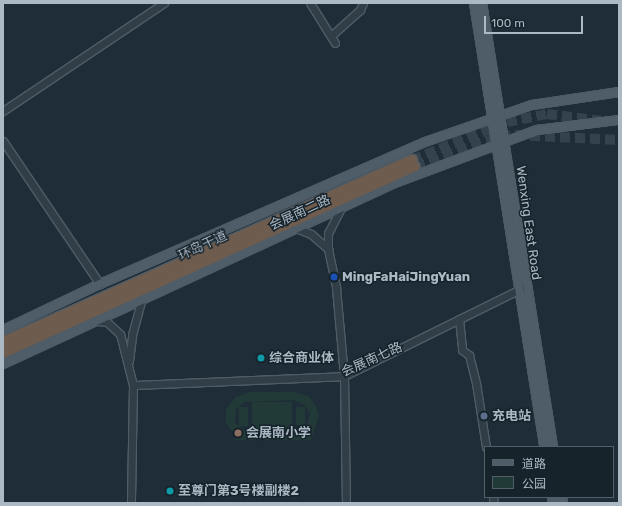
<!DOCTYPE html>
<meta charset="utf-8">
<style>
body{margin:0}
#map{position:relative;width:622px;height:506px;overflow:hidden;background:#1e2d37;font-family:Rubik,"Noto Sans SC",sans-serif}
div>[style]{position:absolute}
.green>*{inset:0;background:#213a38;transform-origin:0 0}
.highway-tunnel>*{height:10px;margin-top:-5px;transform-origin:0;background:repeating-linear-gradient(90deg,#33424c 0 10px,transparent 0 15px)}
.roads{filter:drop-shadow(1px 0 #4f5c66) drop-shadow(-1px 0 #4f5c66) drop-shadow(0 1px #4f5c66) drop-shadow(0 -1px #4f5c66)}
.minor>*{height:7px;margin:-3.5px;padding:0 3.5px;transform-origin:3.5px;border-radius:3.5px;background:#313e47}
.major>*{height:8px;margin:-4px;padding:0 4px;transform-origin:4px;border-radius:4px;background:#4f5d68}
.highway>*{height:10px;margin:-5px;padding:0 5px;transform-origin:5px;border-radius:5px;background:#6e5c4e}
.dots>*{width:11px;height:11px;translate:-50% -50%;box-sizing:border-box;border:2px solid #17232b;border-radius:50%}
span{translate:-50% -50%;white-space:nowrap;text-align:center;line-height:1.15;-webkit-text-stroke:3px #17232b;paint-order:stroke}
.street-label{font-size:13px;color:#abb9c5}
.poi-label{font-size:13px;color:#abb9c5;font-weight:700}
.left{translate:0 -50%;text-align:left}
.frame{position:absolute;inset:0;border:4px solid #abb9c5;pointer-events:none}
.legend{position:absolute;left:484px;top:446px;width:130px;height:52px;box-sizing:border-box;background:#17232b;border:1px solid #525f69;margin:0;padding:5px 7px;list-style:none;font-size:12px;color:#abb9c5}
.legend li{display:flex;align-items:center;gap:8px;height:20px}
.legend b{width:20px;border:1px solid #525f69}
.scale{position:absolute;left:484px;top:16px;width:99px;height:18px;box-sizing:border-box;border:2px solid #abb9c5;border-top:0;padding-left:5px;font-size:12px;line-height:14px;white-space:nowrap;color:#abb9c5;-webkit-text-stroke:3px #17232b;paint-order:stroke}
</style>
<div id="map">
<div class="green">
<div style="clip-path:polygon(evenodd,250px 392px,295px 392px,310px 397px,316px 406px,319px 416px,311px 440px,235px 440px,235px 436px,226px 423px,226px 410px,235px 397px,250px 392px,294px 400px,305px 405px,310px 414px,307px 425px,300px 430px,247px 432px,235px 423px,236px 409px,245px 402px,294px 400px)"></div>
<div style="left:252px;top:402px;width:40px;height:28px"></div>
<div style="left:239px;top:407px;width:9px;height:19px"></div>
<div style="left:296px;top:407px;width:9px;height:18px"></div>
</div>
<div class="highway-tunnel">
<div style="left:412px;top:160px;width:102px;rotate:-21.8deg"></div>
<div style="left:507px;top:122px;width:41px;rotate:-11.3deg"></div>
<div style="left:547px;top:114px;width:56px;rotate:7.1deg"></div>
<div style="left:415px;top:166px;width:75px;rotate:-19.4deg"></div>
<div style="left:486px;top:141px;width:30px;rotate:-12deg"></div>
<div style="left:515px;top:135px;width:104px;rotate:2.8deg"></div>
</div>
<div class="roads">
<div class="minor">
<div style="left:310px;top:3px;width:47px;rotate:58deg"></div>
<div style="left:332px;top:35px;width:38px;rotate:-42deg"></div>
<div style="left:360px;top:10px;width:8px;rotate:-67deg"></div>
<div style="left:3px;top:111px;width:194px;rotate:-33.9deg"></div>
<div style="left:3px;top:141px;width:173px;rotate:55.9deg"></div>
<div style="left:341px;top:208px;width:28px;rotate:117deg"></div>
<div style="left:328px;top:233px;width:16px;rotate:90deg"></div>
<div style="left:328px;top:249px;width:40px;rotate:78deg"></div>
<div style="left:336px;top:288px;width:88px;rotate:84.8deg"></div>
<div style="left:344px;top:376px;width:127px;rotate:89.1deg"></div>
<div style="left:296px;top:228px;width:16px;rotate:22deg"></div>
<div style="left:311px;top:234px;width:23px;rotate:41deg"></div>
<div style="left:459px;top:319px;width:31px;rotate:84deg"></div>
<div style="left:462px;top:350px;width:9px;rotate:36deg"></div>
<div style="left:469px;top:355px;width:29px;rotate:76deg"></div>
<div style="left:476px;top:383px;width:65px;rotate:81.1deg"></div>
<div style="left:97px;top:321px;width:10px;rotate:6deg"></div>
<div style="left:107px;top:322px;width:18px;rotate:43deg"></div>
<div style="left:120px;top:334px;width:53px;rotate:75.7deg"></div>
<div style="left:133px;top:385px;width:118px;rotate:91deg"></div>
<div style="left:129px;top:361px;width:26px;rotate:-83deg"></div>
<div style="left:132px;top:335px;width:35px;rotate:-75deg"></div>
<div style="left:133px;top:385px;width:211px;rotate:-2.4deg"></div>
<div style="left:344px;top:376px;width:199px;rotate:-26.3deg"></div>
<div style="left:493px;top:497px;width:6px;rotate:81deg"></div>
</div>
<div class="major">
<div style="left:474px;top:3px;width:449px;rotate:81deg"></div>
<div style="left:482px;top:3px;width:450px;rotate:80.9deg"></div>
<div style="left:3px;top:330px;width:107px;rotate:-25.4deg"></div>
<div style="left:100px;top:284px;width:355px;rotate:-23.6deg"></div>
<div style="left:425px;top:142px;width:113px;rotate:-19.1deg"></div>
<div style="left:532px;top:105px;width:88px;rotate:-8.5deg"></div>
<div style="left:3px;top:364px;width:432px;rotate:-24.8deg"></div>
<div style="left:395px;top:183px;width:152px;rotate:-20.5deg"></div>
<div style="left:537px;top:130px;width:83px;rotate:-7deg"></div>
<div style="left:552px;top:497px;width:6px;rotate:81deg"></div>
<div style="left:562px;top:497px;width:6px;rotate:81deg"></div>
</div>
<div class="highway">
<div style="left:3px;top:342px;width:448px;rotate:-24deg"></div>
<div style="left:3px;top:353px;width:452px;rotate:-24.4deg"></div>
</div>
</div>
<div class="dots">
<div style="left:334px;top:277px;background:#1a4fb4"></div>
<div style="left:261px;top:358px;background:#0f9aa8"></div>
<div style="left:484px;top:416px;background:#5c6f8a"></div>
<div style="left:238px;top:433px;background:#8d6e63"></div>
<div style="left:170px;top:491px;background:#0f9aa8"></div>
</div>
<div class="street-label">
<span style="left:300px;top:213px;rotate:-25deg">会展南二路</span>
<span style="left:528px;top:223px;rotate:82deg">Wenxing East Road</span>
<span style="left:203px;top:246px;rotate:-25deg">环岛干道</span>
<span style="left:372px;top:360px;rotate:-24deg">会展南七路</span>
</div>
<div class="poi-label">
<span class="left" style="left:342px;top:277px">MingFaHaiJingYuan</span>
<span class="left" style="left:269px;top:358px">综合商业体</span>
<span class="left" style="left:492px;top:416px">充电站</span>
<span class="left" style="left:246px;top:433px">会展南小学</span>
<span class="left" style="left:178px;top:491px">至尊门第3号楼副楼2</span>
</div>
<div class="frame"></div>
<ul class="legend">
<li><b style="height:5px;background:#4f5d68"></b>道路</li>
<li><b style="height:11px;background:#213a38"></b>公园</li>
</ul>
<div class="scale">100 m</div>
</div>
